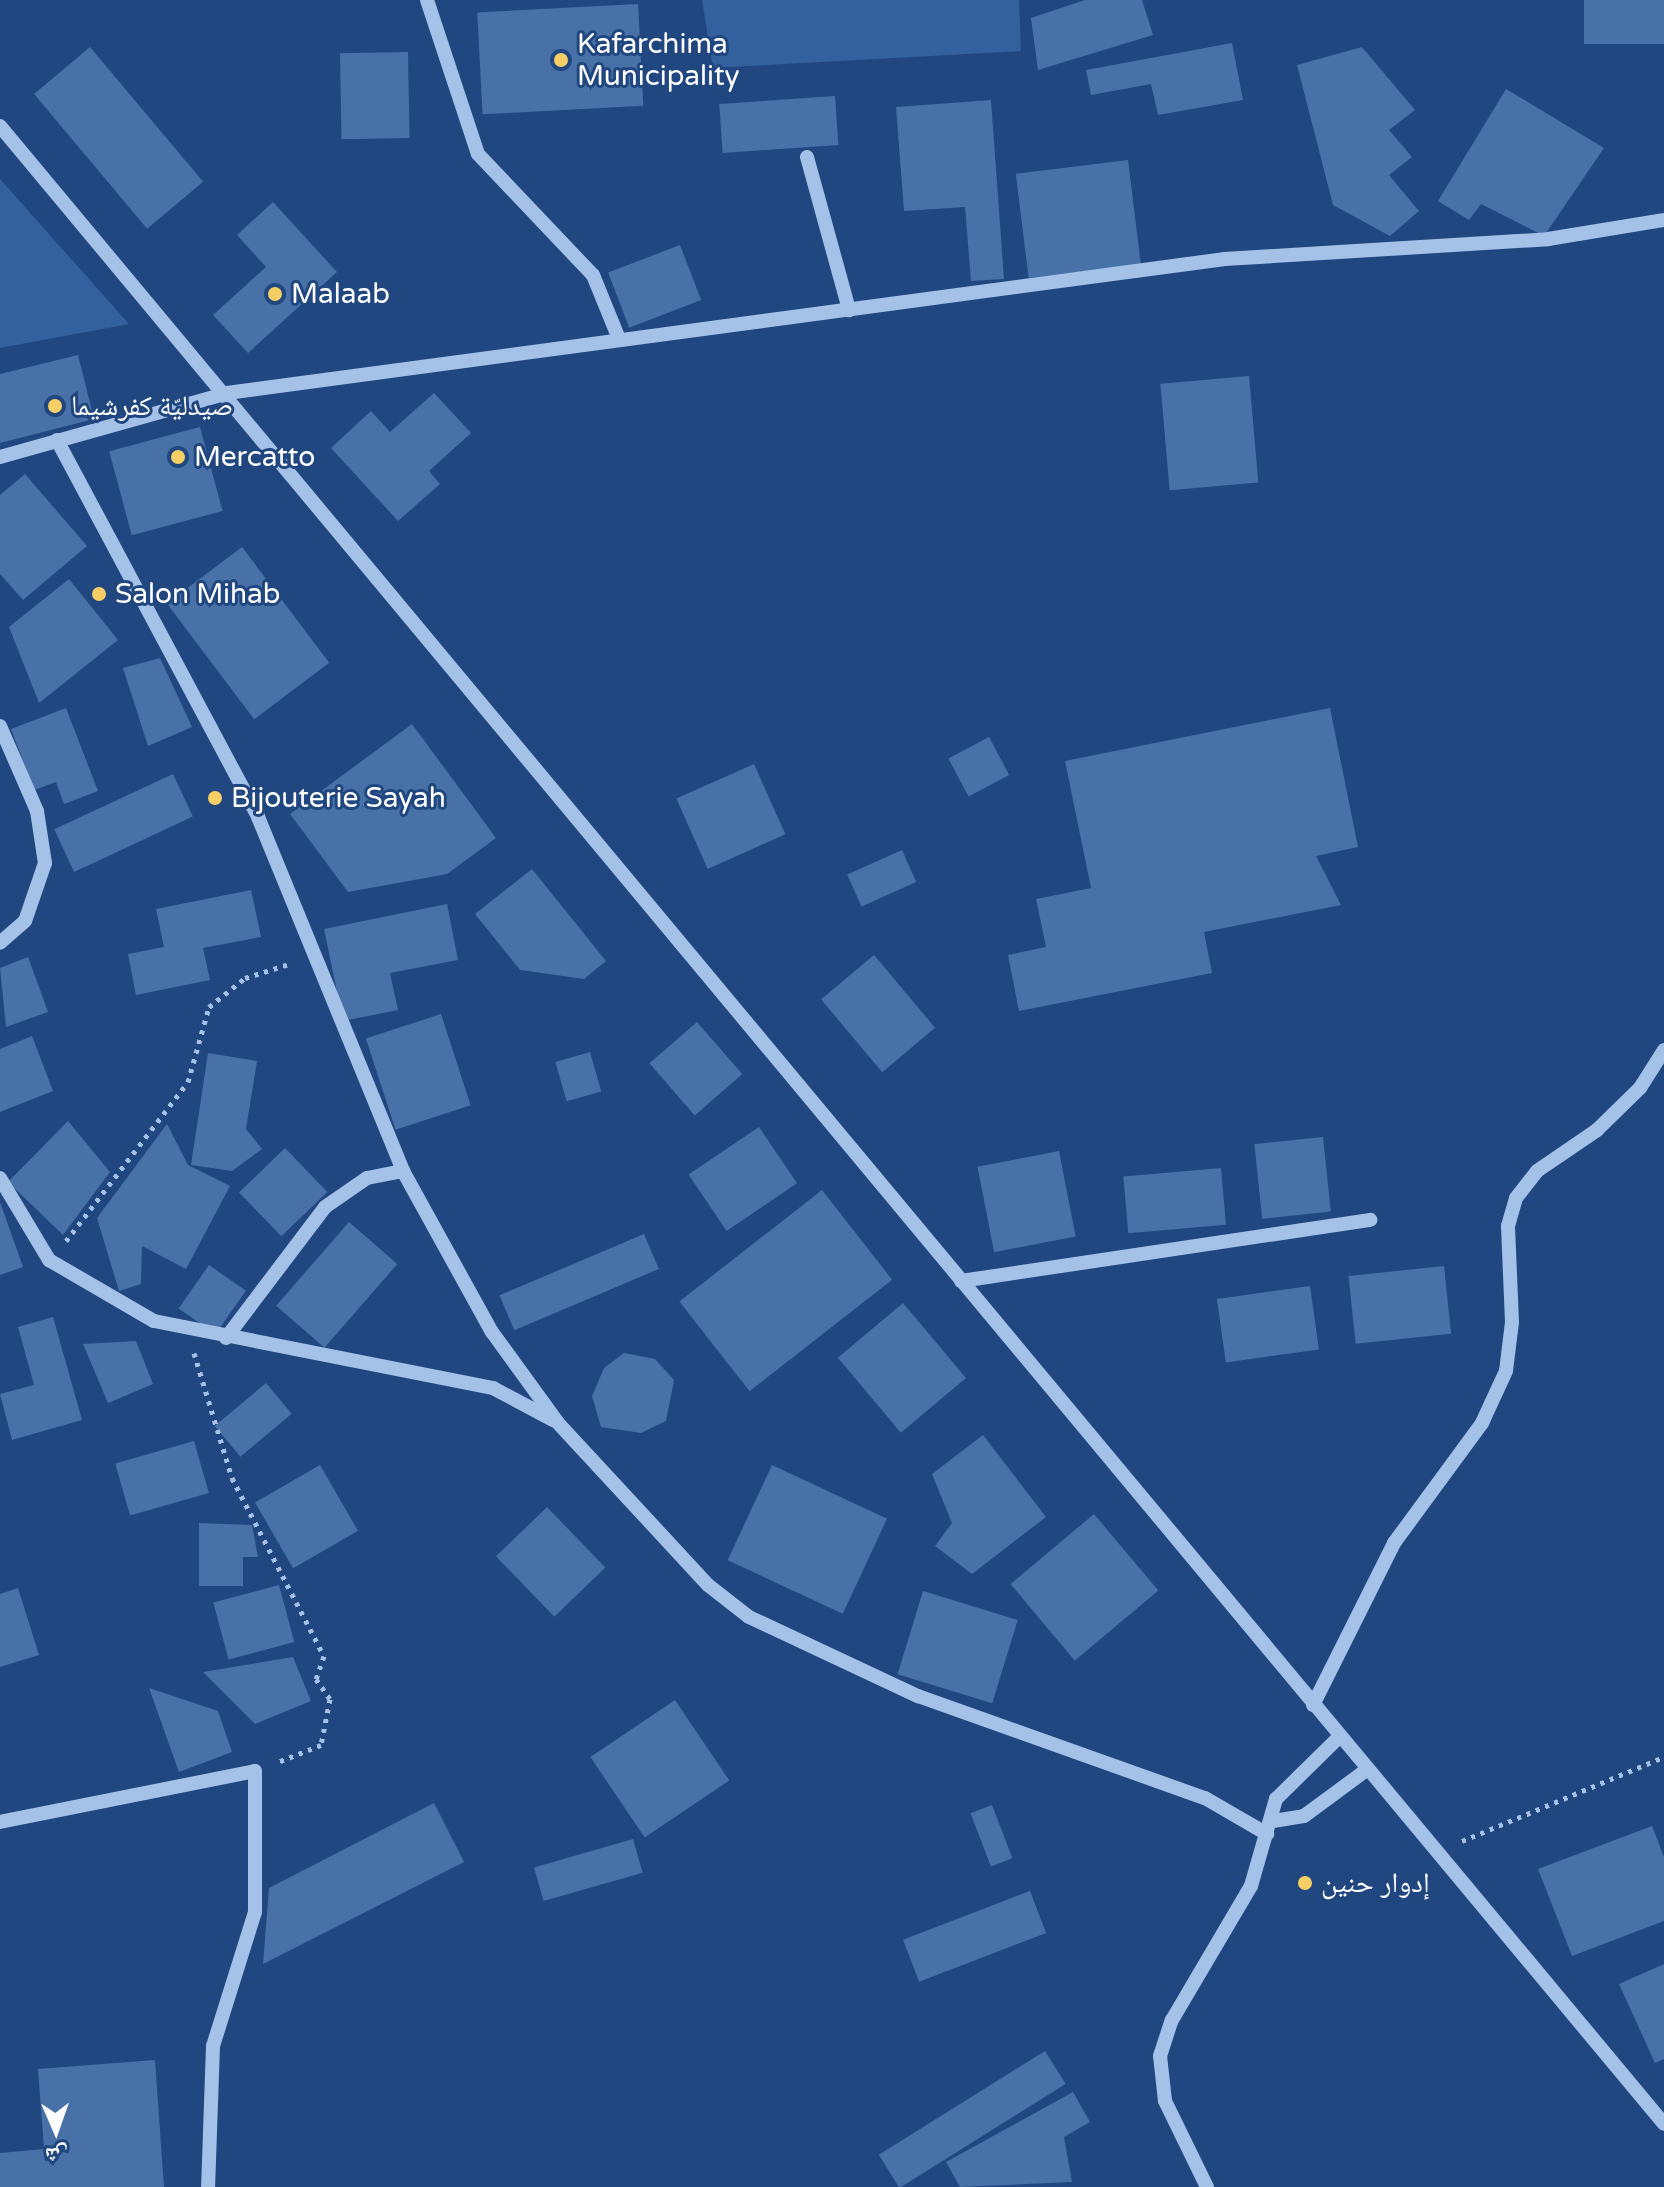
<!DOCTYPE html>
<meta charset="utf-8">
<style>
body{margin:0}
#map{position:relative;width:1664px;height:2187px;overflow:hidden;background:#20477f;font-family:"Varela Round","Noto Naskh Arabic",sans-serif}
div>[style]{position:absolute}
.green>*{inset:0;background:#33619d}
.building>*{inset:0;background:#4871a8;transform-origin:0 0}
.path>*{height:5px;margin-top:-2.5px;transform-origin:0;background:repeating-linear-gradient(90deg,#a4c1e8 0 4px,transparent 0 10px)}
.minor>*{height:14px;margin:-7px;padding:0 7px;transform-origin:7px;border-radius:7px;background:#a4c1e8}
.dots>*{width:22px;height:22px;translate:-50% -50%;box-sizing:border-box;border:4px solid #20477f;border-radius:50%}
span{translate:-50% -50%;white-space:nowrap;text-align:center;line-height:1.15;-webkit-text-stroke:6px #20477f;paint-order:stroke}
.poi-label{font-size:28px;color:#fff}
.left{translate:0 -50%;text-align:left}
.north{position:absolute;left:16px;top:2091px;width:80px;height:80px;-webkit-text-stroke:6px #20477f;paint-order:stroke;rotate:178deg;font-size:22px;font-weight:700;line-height:32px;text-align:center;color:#fff}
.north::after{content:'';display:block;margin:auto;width:28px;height:36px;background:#fff;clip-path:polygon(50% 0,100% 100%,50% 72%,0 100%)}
</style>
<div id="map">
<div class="green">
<div style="clip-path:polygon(702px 0,1019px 0,1021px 51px,713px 68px)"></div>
<div style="clip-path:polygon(0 179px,129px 324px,0 348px)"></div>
</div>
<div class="building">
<div style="clip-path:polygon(1085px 0,1142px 0,1153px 35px,1038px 70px,1031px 18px)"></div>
<div style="left:1584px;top:0;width:80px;height:44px"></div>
<div style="left:638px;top:4px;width:102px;height:161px;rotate:87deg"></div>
<div style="clip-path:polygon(1232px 43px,1243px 100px,1158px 115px,1151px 84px,1091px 95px,1086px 70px)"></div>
<div style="left:90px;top:47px;width:176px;height:73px;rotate:50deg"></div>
<div style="clip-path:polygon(1362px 47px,1415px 110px,1389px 130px,1412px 157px,1389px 175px,1419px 211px,1390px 236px,1333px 205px,1297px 65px)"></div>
<div style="left:408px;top:52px;width:86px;height:68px;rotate:89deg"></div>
<div style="clip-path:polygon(1506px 89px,1604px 148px,1544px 236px,1481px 204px,1469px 220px,1438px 201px)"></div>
<div style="left:835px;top:96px;width:49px;height:116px;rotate:86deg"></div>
<div style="clip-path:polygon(991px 100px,1004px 279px,971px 281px,965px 207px,904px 211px,896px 107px)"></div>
<div style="left:1128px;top:160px;width:105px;height:113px;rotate:83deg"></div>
<div style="clip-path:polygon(273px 202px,337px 272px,248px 353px,213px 315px,266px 267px,237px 235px)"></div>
<div style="left:680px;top:245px;width:59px;height:77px;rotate:69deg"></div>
<div style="clip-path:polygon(78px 355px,94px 419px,0 443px,0 374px)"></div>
<div style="left:1249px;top:376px;width:107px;height:89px;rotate:85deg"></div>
<div style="clip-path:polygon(434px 393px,471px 433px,429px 471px,440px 484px,398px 521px,331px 448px,371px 411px,390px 432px)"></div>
<div style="left:200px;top:427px;width:87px;height:94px;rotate:75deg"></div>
<div style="clip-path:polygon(25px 474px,87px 546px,23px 600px,0 574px,0 495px)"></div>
<div style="left:242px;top:547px;width:145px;height:94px;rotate:53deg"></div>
<div style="clip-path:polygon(69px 579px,118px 640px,39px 703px,9px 627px)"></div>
<div style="clip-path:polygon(160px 658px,192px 727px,148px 746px,123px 668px)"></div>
<div style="clip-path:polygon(66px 708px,98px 791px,64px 804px,56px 782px,34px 790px,11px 729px)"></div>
<div style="clip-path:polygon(1330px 708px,1358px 847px,1316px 856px,1341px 905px,1204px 932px,1212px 973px,1019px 1011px,1008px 955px,1046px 947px,1036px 899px,1091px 888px,1065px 761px)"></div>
<div style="clip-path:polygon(412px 724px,496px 838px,447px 874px,348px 892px,290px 814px)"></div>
<div style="left:989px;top:737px;width:43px;height:46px;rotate:62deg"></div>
<div style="left:754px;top:764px;width:77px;height:85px;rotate:66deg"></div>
<div style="left:173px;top:774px;width:47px;height:131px;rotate:65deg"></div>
<div style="left:902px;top:850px;width:35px;height:60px;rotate:66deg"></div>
<div style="clip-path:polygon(532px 869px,606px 961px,584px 979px,520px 970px,475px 914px)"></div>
<div style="clip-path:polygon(251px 890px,261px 937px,203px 948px,210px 980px,136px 995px,128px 954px,164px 947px,156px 909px)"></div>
<div style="clip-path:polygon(447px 904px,458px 960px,390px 973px,398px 1010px,343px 1021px,324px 929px)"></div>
<div style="left:874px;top:955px;width:95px;height:69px;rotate:50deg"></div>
<div style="clip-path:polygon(28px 957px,48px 1012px,6px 1027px,0 968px)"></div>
<div style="left:441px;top:1014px;width:96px;height:79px;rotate:72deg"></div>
<div style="left:697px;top:1022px;width:69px;height:63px;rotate:49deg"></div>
<div style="clip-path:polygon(32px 1036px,53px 1091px,0 1112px,0 1049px)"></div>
<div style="left:590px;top:1052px;width:41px;height:36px;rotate:74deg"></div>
<div style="clip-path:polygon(208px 1053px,257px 1061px,246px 1129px,262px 1149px,232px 1171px,191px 1165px)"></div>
<div style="clip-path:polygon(68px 1121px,110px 1172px,63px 1235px,8px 1182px)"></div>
<div style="clip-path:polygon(167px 1124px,188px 1165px,230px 1186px,186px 1269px,142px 1246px,141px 1284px,119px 1291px,97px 1218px)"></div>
<div style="left:759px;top:1127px;width:68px;height:85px;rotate:56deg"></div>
<div style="left:1323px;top:1137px;width:75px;height:69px;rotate:84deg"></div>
<div style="left:285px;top:1148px;width:61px;height:64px;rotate:46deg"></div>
<div style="left:1059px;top:1151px;width:87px;height:83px;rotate:79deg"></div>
<div style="left:1221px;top:1168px;width:57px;height:98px;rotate:85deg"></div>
<div style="left:822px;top:1190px;width:114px;height:181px;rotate:52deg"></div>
<div style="clip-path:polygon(0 1202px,23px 1267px,0 1275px)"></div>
<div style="left:349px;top:1222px;width:64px;height:111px;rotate:41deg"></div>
<div style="left:644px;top:1234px;width:38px;height:157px;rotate:67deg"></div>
<div style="left:209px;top:1265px;width:45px;height:53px;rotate:35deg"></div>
<div style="left:1444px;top:1266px;width:68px;height:96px;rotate:84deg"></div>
<div style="left:1310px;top:1286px;width:64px;height:94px;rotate:82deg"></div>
<div style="left:903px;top:1303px;width:98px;height:85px;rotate:50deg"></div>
<div style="clip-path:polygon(53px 1317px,82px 1420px,12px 1440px,0 1394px,34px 1385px,18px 1327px)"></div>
<div style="clip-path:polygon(136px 1341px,153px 1384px,108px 1403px,83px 1344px)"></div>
<div style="clip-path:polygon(624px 1353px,655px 1359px,674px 1380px,666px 1421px,641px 1433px,601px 1427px,592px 1396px,604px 1368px)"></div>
<div style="left:266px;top:1383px;width:40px;height:67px;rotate:50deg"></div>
<div style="clip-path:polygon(983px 1435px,1046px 1517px,972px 1574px,935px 1546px,952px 1523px,932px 1474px)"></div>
<div style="left:194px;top:1441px;width:54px;height:82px;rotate:74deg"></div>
<div style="left:320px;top:1465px;width:76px;height:75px;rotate:60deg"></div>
<div style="left:772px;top:1465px;width:127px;height:105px;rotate:25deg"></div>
<div style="left:547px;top:1507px;width:84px;height:71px;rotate:46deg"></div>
<div style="left:1094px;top:1514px;width:100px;height:109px;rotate:50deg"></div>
<div style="clip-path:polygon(199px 1523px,252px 1525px,258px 1557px,243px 1557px,243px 1586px,199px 1586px)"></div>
<div style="left:279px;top:1585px;width:59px;height:68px;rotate:75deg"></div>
<div style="clip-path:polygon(18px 1588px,39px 1655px,0 1667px,0 1594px)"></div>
<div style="left:923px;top:1591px;width:99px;height:87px;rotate:17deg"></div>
<div style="clip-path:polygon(293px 1657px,311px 1701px,255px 1724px,203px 1672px)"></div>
<div style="clip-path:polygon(149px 1688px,218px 1711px,232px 1752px,179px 1772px)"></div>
<div style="left:675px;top:1700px;width:97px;height:102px;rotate:56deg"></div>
<div style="clip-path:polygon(434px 1803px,464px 1862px,263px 1964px,269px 1888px)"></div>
<div style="left:992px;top:1805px;width:57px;height:23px;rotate:69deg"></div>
<div style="clip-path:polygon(1652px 1826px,1664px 1857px,1664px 1921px,1572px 1956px,1538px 1869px)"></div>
<div style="left:633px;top:1839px;width:35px;height:103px;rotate:74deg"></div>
<div style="left:1030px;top:1891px;width:45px;height:136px;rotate:69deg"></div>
<div style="clip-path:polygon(1664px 1964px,1664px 2059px,1655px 2063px,1619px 1984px)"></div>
<div style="left:1045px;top:2051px;width:39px;height:196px;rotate:58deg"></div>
<div style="clip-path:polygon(155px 2060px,164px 2187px,0 2187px,0 2153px,44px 2149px,38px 2069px)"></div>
<div style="clip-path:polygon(1073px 2092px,1090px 2122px,1064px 2137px,1072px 2182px,960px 2187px,946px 2162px)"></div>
</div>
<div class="path">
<div style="left:66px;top:1241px;width:200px;rotate:-52.5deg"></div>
<div style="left:188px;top:1082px;width:78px;rotate:-74.4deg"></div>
<div style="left:209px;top:1007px;width:46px;rotate:-38.9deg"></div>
<div style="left:245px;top:978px;width:49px;rotate:-17.7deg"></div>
<div style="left:194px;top:1353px;width:131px;rotate:73.1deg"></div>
<div style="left:232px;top:1478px;width:200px;rotate:62.7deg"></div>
<div style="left:324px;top:1656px;width:24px;rotate:109deg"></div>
<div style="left:316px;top:1679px;width:24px;rotate:55deg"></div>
<div style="left:330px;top:1699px;width:47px;rotate:101.1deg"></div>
<div style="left:321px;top:1745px;width:46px;rotate:158.4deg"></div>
<div style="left:1462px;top:1841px;width:219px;rotate:-22.6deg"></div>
</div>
<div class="minor">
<div style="left:427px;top:0;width:162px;rotate:71.7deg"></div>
<div style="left:478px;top:154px;width:167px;rotate:46.5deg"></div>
<div style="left:593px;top:275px;width:69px;rotate:67.9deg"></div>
<div style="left:0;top:126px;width:2600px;rotate:50.21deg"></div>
<div style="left:807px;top:157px;width:159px;rotate:74.6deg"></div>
<div style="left:57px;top:440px;width:427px;rotate:61.9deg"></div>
<div style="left:258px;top:817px;width:383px;rotate:67.7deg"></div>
<div style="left:403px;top:1171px;width:184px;rotate:61.1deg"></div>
<div style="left:492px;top:1332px;width:112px;rotate:54deg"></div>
<div style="left:558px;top:1423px;width:221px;rotate:47.2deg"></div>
<div style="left:708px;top:1585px;width:52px;rotate:38deg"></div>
<div style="left:749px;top:1617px;width:187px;rotate:25.1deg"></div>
<div style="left:918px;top:1696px;width:305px;rotate:19.6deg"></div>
<div style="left:1205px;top:1798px;width:72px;rotate:30.1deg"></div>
<div style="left:0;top:457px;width:236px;rotate:-15.7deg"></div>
<div style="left:227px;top:393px;width:1007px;rotate:-7.65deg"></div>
<div style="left:1225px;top:259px;width:324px;rotate:-3.5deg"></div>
<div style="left:1548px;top:239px;width:118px;rotate:-9.3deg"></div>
<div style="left:0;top:726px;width:93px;rotate:66.5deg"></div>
<div style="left:37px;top:811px;width:53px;rotate:81.3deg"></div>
<div style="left:45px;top:863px;width:61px;rotate:109deg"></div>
<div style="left:25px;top:921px;width:33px;rotate:139deg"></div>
<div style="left:0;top:1178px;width:96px;rotate:59.1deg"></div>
<div style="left:49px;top:1260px;width:121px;rotate:30.2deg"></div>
<div style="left:154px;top:1321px;width:346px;rotate:11.2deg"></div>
<div style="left:493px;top:1388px;width:68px;rotate:28.1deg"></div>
<div style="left:961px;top:1281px;width:414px;rotate:-8.5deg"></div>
<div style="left:226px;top:1338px;width:164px;rotate:-52.9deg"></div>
<div style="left:325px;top:1207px;width:51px;rotate:-34.6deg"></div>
<div style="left:367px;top:1178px;width:37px;rotate:-11deg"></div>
<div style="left:1313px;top:1705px;width:181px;rotate:-63.4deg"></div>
<div style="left:1394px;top:1543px;width:149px;rotate:-53.7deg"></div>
<div style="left:1482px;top:1423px;width:57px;rotate:-65.2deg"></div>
<div style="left:1506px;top:1371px;width:49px;rotate:-83deg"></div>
<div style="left:1512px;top:1322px;width:96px;rotate:-92.4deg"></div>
<div style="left:1508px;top:1226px;width:29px;rotate:-74deg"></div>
<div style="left:1516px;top:1198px;width:34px;rotate:-52deg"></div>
<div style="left:1537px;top:1171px;width:73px;rotate:-34.3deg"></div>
<div style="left:1597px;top:1130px;width:60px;rotate:-44.3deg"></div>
<div style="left:1640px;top:1088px;width:45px;rotate:-57.7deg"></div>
<div style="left:1273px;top:1821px;width:31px;rotate:-9deg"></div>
<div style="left:1304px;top:1816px;width:76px;rotate:-36.4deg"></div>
<div style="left:0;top:1822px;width:260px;rotate:-11.3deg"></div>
<div style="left:255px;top:1771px;width:141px;rotate:90deg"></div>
<div style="left:255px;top:1912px;width:140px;rotate:107.4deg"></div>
<div style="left:213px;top:2046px;width:141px;rotate:92deg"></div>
<div style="left:1207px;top:2187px;width:96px;rotate:-116deg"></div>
<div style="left:1165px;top:2101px;width:45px;rotate:-96.3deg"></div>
<div style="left:1160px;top:2056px;width:38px;rotate:-72deg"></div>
<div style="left:1172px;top:2020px;width:156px;rotate:-59.5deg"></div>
<div style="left:1251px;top:1886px;width:91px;rotate:-74deg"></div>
<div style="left:1276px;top:1799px;width:86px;rotate:-44.5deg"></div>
</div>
<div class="dots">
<div style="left:561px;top:60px;background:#f5ce65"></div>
<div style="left:275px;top:294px;background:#f5ce65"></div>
<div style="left:55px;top:406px;background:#f5ce65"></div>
<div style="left:178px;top:457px;background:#f5ce65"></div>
<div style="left:99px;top:594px;background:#f5ce65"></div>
<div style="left:215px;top:798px;background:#f5ce65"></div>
<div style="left:1305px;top:1883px;background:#f5ce65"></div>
</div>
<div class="poi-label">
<span class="left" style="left:577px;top:60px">Kafarchima<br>Municipality</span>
<span class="left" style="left:291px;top:294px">Malaab</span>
<span class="left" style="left:71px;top:406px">صيدليّة كفرشيما</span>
<span class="left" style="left:194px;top:457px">Mercatto</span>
<span class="left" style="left:115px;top:594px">Salon Mihab</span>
<span class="left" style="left:231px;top:798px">Bijouterie Sayah</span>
<span class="left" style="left:1321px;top:1883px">إدوار حنين</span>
</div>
<div class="north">ش</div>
</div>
